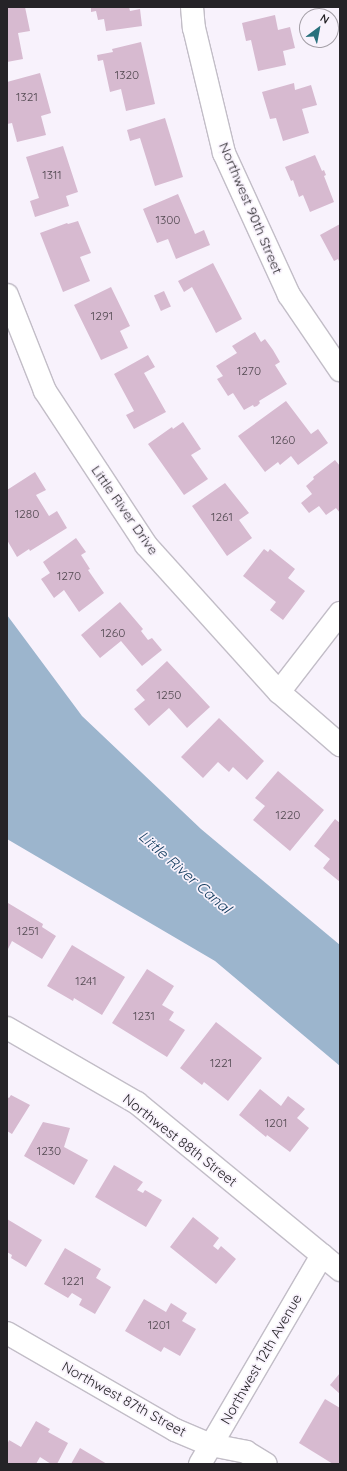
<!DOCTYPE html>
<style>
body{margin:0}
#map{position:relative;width:347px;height:1471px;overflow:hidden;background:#f8f2fc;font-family:Quicksand,sans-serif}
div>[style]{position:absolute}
.water>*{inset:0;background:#9cb5cd}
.building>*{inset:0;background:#d7bad0;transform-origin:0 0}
.roads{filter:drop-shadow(1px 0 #c2bdc7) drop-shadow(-1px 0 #c2bdc7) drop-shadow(0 1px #c2bdc7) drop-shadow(0 -1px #c2bdc7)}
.minor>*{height:22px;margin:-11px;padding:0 11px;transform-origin:11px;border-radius:11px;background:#fff}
span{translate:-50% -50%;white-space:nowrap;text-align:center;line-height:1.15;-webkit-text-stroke:3.5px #f8f2fc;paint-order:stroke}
.number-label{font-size:12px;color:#524951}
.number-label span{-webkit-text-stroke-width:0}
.street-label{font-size:14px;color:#252327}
.water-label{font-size:15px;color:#153e60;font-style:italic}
.frame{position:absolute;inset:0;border:8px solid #252327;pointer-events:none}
.north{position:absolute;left:299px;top:8px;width:40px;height:40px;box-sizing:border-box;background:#f8f2fc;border:1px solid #a49fa7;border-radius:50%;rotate:32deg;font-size:11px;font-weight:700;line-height:16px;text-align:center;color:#252327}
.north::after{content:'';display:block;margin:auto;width:14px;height:18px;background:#29717d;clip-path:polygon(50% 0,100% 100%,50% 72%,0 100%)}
</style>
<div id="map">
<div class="water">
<div style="clip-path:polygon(7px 615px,82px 716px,201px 829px,340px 945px,340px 1066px,215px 961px,7px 839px)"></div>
</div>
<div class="building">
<div style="clip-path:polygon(7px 7px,25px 7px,30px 31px,18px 33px,23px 59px,7px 62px)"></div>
<div style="clip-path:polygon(91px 7px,129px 7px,130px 11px,140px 9px,142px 26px,106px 31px,104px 19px,98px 20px,96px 11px,91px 12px)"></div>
<div style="clip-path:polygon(275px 15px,278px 30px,290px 27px,295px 48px,283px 51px,286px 65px,258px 71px,251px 40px,246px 41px,242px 23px)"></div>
<div style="clip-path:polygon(141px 42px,155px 104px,126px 111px,121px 89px,110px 92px,103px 60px,98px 61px,97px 55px,113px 52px,112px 49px)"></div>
<div style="clip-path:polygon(40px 73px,51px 113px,41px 116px,46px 135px,17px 142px,12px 123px,7px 124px,7px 82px)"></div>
<div style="clip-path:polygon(294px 83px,295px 90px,311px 85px,317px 105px,302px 109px,309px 133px,283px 141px,276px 118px,270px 119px,262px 92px)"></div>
<div style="clip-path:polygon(165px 118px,183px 177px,155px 186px,140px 138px,130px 141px,127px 130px)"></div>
<div style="clip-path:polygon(63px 146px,78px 192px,66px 196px,69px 206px,35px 217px,30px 201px,39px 198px,26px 157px)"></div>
<div style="clip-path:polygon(315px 155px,322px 171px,324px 170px,326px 175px,324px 176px,334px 202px,310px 212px,303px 195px,299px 197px,293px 180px,291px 181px,285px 167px)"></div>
<div style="clip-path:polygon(178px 194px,195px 234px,204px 230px,210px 245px,176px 259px,168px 239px,157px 243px,143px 209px)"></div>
<div style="clip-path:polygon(78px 221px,91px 253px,80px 257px,90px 281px,63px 292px,40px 233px,67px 223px,68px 224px)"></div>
<div style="clip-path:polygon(340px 224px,340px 263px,338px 259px,334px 261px,320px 235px)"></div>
<div style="clip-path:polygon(213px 263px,242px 319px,216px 333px,192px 287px,184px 292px,178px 281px)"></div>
<div style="clip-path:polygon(111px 287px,130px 326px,120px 331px,128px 348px,101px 360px,74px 305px)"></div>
<div style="left:164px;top:291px;width:17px;height:11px;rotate:66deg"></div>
<div style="clip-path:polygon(255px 332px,261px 342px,265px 339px,273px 350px,280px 362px,275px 365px,287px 384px,259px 401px,260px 403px,257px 406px,254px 407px,253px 405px,244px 410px,233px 393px,228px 396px,217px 379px,223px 376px,216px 366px,237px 353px,232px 346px)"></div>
<div style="clip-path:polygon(148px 355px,155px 367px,144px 373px,166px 412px,134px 429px,126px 415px,134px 411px,114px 374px)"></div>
<div style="clip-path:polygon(286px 401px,311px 434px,318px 429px,328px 443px,298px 465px,291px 456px,280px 465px,278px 462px,265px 472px,238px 436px)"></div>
<div style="clip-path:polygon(183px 422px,201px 449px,191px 455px,208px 479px,184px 495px,148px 444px,172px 427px,173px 429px)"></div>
<div style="clip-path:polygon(335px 460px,340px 466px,340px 513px,336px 508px,326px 515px,319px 506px,309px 513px,301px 503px,312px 494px,306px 486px,314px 479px,313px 477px)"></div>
<div style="clip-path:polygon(35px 472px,46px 490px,36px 495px,49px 516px,57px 511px,67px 528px,30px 551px,29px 549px,17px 557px,7px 540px,7px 490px)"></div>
<div style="clip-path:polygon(225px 483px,249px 513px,239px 520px,252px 538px,227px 556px,192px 506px)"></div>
<div style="clip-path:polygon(76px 538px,86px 552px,81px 555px,90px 569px,88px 570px,104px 593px,79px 612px,64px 590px,54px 598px,41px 579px,50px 573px,43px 562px)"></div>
<div style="clip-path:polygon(264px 549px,268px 552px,270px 549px,295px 569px,288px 578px,305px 591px,283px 620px,270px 610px,276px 602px,243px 576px)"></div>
<div style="clip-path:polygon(120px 602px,143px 629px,141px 631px,148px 640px,152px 638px,162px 650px,142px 666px,121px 641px,100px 658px,81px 635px)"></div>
<div style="clip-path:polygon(167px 661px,210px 707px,187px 728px,169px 708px,149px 726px,134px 709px,145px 700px,136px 690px)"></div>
<div style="clip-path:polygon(219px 718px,264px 761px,247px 780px,233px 767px,229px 772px,218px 762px,203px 778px,181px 757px)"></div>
<div style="clip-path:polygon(278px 771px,324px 810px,290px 851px,253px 820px,265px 806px,255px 798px)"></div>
<div style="clip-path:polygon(335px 819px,340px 823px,340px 882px,323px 868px,330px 859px,314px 846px)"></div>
<div style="clip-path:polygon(8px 903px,43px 924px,42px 927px,56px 936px,42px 959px,12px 941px,7px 951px)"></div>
<div style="clip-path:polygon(72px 945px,125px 977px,102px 1015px,74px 998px,73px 1001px,47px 986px)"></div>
<div style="clip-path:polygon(147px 969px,174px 986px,162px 1005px,174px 1012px,169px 1020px,185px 1030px,167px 1057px,112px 1023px)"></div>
<div style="clip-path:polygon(216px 1022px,262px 1058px,228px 1101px,204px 1082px,202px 1085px,180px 1068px)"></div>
<div style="clip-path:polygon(260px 1089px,281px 1106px,288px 1096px,305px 1109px,297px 1118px,309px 1128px,290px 1152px,267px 1135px,266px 1137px,239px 1115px)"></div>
<div style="clip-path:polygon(11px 1095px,30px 1105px,12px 1134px,7px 1131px,7px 1097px,9px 1098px)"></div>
<div style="clip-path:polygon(43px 1122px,70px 1128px,64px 1147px,88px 1160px,74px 1185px,24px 1156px)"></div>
<div style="clip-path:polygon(114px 1165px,143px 1182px,137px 1190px,143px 1193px,145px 1190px,162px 1200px,146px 1227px,95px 1197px)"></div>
<div style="clip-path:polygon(193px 1217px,219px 1238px,213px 1246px,218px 1250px,221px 1246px,236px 1259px,216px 1284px,170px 1247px)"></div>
<div style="clip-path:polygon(7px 1219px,42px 1240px,26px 1267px,11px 1258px,12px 1255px,7px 1252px)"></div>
<div style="clip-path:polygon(65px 1248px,101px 1269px,96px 1278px,111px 1287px,95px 1314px,79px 1305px,82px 1299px,72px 1293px,68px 1298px,44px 1284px)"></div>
<div style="clip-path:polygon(144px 1299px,166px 1312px,171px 1303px,187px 1313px,182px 1321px,196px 1329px,180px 1356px,164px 1347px,161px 1352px,125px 1331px)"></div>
<div style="clip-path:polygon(340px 1373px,340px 1394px,330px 1385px)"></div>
<div style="clip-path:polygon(325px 1399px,340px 1408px,340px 1464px,333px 1464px,299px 1443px)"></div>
<div style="clip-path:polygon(36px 1421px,50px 1429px,48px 1432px,68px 1443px,57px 1464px,51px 1464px,40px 1457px,36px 1464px,7px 1464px,7px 1445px,9px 1440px,21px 1447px)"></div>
<div style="clip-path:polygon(80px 1448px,107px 1464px,71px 1464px)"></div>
</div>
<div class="roads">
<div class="minor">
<div style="left:192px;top:7px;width:21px;rotate:85deg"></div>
<div style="left:194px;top:28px;width:129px;rotate:76.5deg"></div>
<div style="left:224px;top:153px;width:156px;rotate:65.4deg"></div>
<div style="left:289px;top:295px;width:91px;rotate:55.8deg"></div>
<div style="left:7px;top:295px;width:103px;rotate:68.4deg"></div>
<div style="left:45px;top:391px;width:184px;rotate:56.7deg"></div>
<div style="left:146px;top:545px;width:198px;rotate:47.9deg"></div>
<div style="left:279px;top:692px;width:81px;rotate:41deg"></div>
<div style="left:279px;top:692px;width:100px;rotate:-52.3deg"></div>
<div style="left:7px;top:1028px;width:150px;rotate:30deg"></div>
<div style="left:137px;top:1103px;width:263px;rotate:39.4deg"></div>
<div style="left:7px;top:1333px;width:194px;rotate:30deg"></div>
<div style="left:175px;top:1430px;width:39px;rotate:23deg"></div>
<div style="left:211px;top:1445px;width:36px;rotate:11deg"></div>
<div style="left:246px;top:1452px;width:23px;rotate:31deg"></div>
<div style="left:200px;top:1464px;width:242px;rotate:-59.7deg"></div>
</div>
</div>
<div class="number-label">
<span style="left:127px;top:75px">1320</span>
<span style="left:27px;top:97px">1321</span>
<span style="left:52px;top:175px">1311</span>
<span style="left:168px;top:220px">1300</span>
<span style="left:102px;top:316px">1291</span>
<span style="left:249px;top:371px">1270</span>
<span style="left:283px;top:440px">1260</span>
<span style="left:27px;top:514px">1280</span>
<span style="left:222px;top:517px">1261</span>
<span style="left:69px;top:576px">1270</span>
<span style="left:113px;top:633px">1260</span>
<span style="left:169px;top:695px">1250</span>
<span style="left:288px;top:815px">1220</span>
<span style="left:28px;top:931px">1251</span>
<span style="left:86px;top:981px">1241</span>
<span style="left:144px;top:1016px">1231</span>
<span style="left:221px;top:1063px">1221</span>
<span style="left:276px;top:1123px">1201</span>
<span style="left:49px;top:1151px">1230</span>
<span style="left:73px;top:1281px">1221</span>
<span style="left:159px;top:1325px">1201</span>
</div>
<div class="street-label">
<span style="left:251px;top:208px;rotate:67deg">Northwest 90th Street</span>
<span style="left:125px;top:510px;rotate:55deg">Little River Drive</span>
<span style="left:180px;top:1140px;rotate:38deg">Northwest 88th Street</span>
<span style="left:261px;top:1359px;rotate:-60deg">Northwest 12th Avenue</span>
<span style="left:124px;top:1399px;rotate:29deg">Northwest 87th Street</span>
</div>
<div class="water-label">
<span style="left:185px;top:872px;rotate:41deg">Little River Canal</span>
</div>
<div class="frame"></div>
<div class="north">N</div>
</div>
